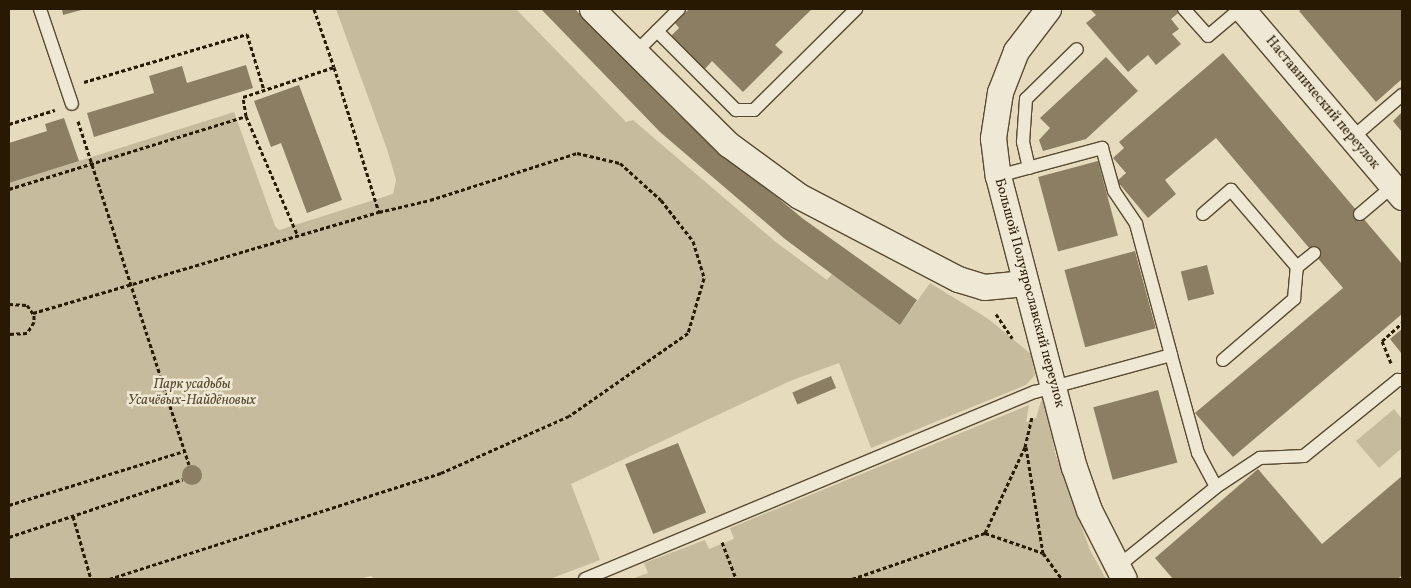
<!DOCTYPE html>
<meta charset="utf-8">
<style>
body{margin:0}
#map{position:relative;width:1411px;height:588px;overflow:hidden;background:#e6dcbd;font-family:Vollkorn,serif}
div>[style]{position:absolute}
.green>*{inset:0;background:#c6bb9d}
.building>*{inset:0;background:#8b7e63;transform-origin:0 0}
.round{border-radius:50%}
.path>*{height:3px;margin-top:-1.5px;transform-origin:0;background:repeating-linear-gradient(90deg,#281902 0 4px,transparent 0 6.5px)}
.roads{filter:drop-shadow(1px 0 #584a31) drop-shadow(-1px 0 #584a31) drop-shadow(0 1px #584a31) drop-shadow(0 -1px #584a31)}
.lane>*{height:12px;margin:-6px;padding:0 6px;transform-origin:6px;border-radius:6px;background:#efe8d4}
.street>*{height:25px;margin:-12.5px;padding:0 12.5px;transform-origin:12.5px;border-radius:12.5px;background:#efe8d4}
span{translate:-50% -50%;white-space:nowrap;text-align:center;line-height:1.15;-webkit-text-stroke:5px #efe8d4;paint-order:stroke}
.street-label{font-size:14px;color:#281902}
.park-label{font-size:14px;color:#574a30;font-style:italic}
.frame{position:absolute;inset:0;border:10px solid #281902;pointer-events:none}
</style>
<div id="map">
<div class="green">
<div style="clip-path:polygon(336px 9px,516px 9px,626px 122px,633px 120px,777px 243px,827px 280px,832px 274px,900px 325px,930px 283px,987px 318px,1031px 354px,1035px 375px,1026px 385px,871px 448px,839px 363px,790px 381px,571px 484px,600px 560px,550px 579px,375px 579px,371px 576px,359px 579px,9px 579px,9px 183px,234px 112px,275px 226px,279px 230px,393px 194px,396px 180px,387px 149px)"></div>
<div style="clip-path:polygon(1046px 399px,1055px 453px,1090px 550px,1106px 579px,631px 579px,648px 573px,644px 563px,705px 540px,709px 549px,734px 539px,730px 528px,1029px 405px,1026px 422px,1036px 418px,1041px 401px)"></div>
<div style="clip-path:polygon(1394px 409px,1402px 419px,1402px 448px,1379px 468px,1356px 441px)"></div>
</div>
<div class="building">
<div style="clip-path:polygon(62px 9px,85px 9px,63px 15px)"></div>
<div style="clip-path:polygon(541px 9px,575px 9px,678px 114px,802px 218px,917px 300px,900px 325px,785px 239px,660px 132px)"></div>
<div style="clip-path:polygon(689px 9px,812px 9px,775px 45px,783px 52px,743px 92px,712px 61px,704px 70px,670px 37px,679px 28px,675px 23px)"></div>
<div style="clip-path:polygon(1090px 9px,1183px 9px,1171px 19px,1179px 29px,1172px 34px,1181px 44px,1156px 65px,1148px 55px,1128px 72px,1086px 23px,1096px 15px)"></div>
<div style="clip-path:polygon(1302px 9px,1402px 9px,1402px 79px,1376px 102px,1299px 11px)"></div>
<div style="clip-path:polygon(1223px 53px,1402px 264px,1402px 314px,1233px 457px,1195px 413px,1343px 288px,1216px 138px,1165px 180px,1176px 194px,1148px 218px,1117px 181px,1126px 173px,1113px 158px,1124px 148px,1119px 142px)"></div>
<div style="clip-path:polygon(1106px 57px,1138px 91px,1086px 139px,1043px 151px,1039px 140px,1050px 128px,1040px 118px)"></div>
<div style="clip-path:polygon(246px 65px,253px 88px,94px 137px,87px 113px,154px 93px,149px 76px,182px 66px,187px 83px)"></div>
<div style="clip-path:polygon(299px 85px,342px 200px,307px 213px,281px 143px,271px 147px,254px 101px)"></div>
<div style="clip-path:polygon(1402px 112px,1402px 132px,1393px 121px)"></div>
<div style="clip-path:polygon(64px 118px,79px 161px,9px 183px,9px 143px,47px 131px,45px 124px)"></div>
<div style="left:1098px;top:161px;width:77px;height:62px;rotate:75deg"></div>
<div style="left:1135px;top:251px;width:80px;height:73px;rotate:75deg"></div>
<div style="left:1207px;top:265px;width:30px;height:27px;rotate:76deg"></div>
<div style="clip-path:polygon(1402px 329px,1402px 354px,1390px 339px)"></div>
<div style="left:831px;top:376px;width:13px;height:42px;rotate:67deg"></div>
<div style="left:1158px;top:390px;width:75px;height:67px;rotate:75deg"></div>
<div style="left:678px;top:443px;width:75px;height:57px;rotate:68deg"></div>
<div class="round" style="left:182px;top:465px;width:20px;height:20px"></div>
<div style="clip-path:polygon(1258px 469px,1322px 544px,1402px 476px,1402px 575px,1398px 579px,1173px 579px,1155px 558px)"></div>
</div>
<div class="path">
<div style="left:314px;top:9px;width:61px;rotate:71deg"></div>
<div style="left:84px;top:82px;width:170px;rotate:-16.4deg"></div>
<div style="left:247px;top:34px;width:59px;rotate:73.1deg"></div>
<div style="left:246px;top:116px;width:19px;rotate:-99deg"></div>
<div style="left:243px;top:97px;width:96px;rotate:-18.2deg"></div>
<div style="left:334px;top:67px;width:152px;rotate:72.8deg"></div>
<div style="left:78px;top:121px;width:361px;rotate:72.1deg"></div>
<div style="left:9px;top:124px;width:48px;rotate:-16.9deg"></div>
<div style="left:9px;top:189px;width:248px;rotate:-17.1deg"></div>
<div style="left:246px;top:116px;width:131px;rotate:66.6deg"></div>
<div style="left:9px;top:304px;width:18px;rotate:3deg"></div>
<div style="left:27px;top:305px;width:12px;rotate:55deg"></div>
<div style="left:34px;top:315px;width:7px;rotate:90deg"></div>
<div style="left:34px;top:322px;width:13px;rotate:122deg"></div>
<div style="left:27px;top:333px;width:18px;rotate:177deg"></div>
<div style="left:33px;top:313px;width:360px;rotate:-16.3deg"></div>
<div style="left:379px;top:212px;width:52px;rotate:-13.2deg"></div>
<div style="left:430px;top:200px;width:154px;rotate:-17.7deg"></div>
<div style="left:577px;top:153px;width:44px;rotate:13.1deg"></div>
<div style="left:620px;top:163px;width:55px;rotate:42.1deg"></div>
<div style="left:661px;top:200px;width:52px;rotate:52deg"></div>
<div style="left:693px;top:241px;width:39px;rotate:73deg"></div>
<div style="left:704px;top:278px;width:57px;rotate:106.2deg"></div>
<div style="left:688px;top:333px;width:145px;rotate:145.1deg"></div>
<div style="left:569px;top:416px;width:140px;rotate:156deg"></div>
<div style="left:441px;top:473px;width:349px;rotate:162.3deg"></div>
<div style="left:996px;top:314px;width:29px;rotate:56deg"></div>
<div style="left:1391px;top:363px;width:24px;rotate:-112deg"></div>
<div style="left:1382px;top:341px;width:27px;rotate:-42deg"></div>
<div style="left:1026px;top:447px;width:107px;rotate:80.9deg"></div>
<div style="left:1043px;top:553px;width:32px;rotate:54deg"></div>
<div style="left:9px;top:505px;width:183px;rotate:-17.1deg"></div>
<div style="left:73px;top:516px;width:66px;rotate:74.1deg"></div>
<div style="left:985px;top:533px;width:61px;rotate:19deg"></div>
<div style="left:9px;top:537px;width:183px;rotate:-18.4deg"></div>
<div style="left:722px;top:542px;width:40px;rotate:69deg"></div>
<div style="left:852px;top:579px;width:141px;rotate:-19.1deg"></div>
<div style="left:985px;top:533px;width:95px;rotate:-65.1deg"></div>
<div style="left:1025px;top:447px;width:31px;rotate:-77deg"></div>
</div>
<div class="roads">
<div class="lane">
<div style="left:40px;top:9px;width:100px;rotate:71.4deg"></div>
<div style="left:1184px;top:9px;width:36px;rotate:48deg"></div>
<div style="left:1208px;top:36px;width:42px;rotate:-40.2deg"></div>
<div style="left:657px;top:31px;width:112px;rotate:45deg"></div>
<div style="left:736px;top:110px;width:18px"></div>
<div style="left:754px;top:110px;width:144px;rotate:-44.7deg"></div>
<div style="left:635px;top:53px;width:62px;rotate:-45deg"></div>
<div style="left:1352px;top:138px;width:66px;rotate:-40.7deg"></div>
<div style="left:1029px;top:168px;width:27px;rotate:-103deg"></div>
<div style="left:1023px;top:142px;width:43px;rotate:-86deg"></div>
<div style="left:1026px;top:99px;width:71px;rotate:-44.4deg"></div>
<div style="left:998px;top:176px;width:108px;rotate:-15.1deg"></div>
<div style="left:1102px;top:148px;width:45px;rotate:74.4deg"></div>
<div style="left:1114px;top:191px;width:40px;rotate:56deg"></div>
<div style="left:1136px;top:224px;width:136px;rotate:75deg"></div>
<div style="left:1203px;top:214px;width:37px;rotate:-41deg"></div>
<div style="left:1231px;top:190px;width:101px;rotate:49.4deg"></div>
<div style="left:1297px;top:267px;width:22px;rotate:-39deg"></div>
<div style="left:1360px;top:214px;width:43px;rotate:-40.3deg"></div>
<div style="left:1223px;top:360px;width:94px;rotate:-40.7deg"></div>
<div style="left:1294px;top:299px;width:32px;rotate:-85deg"></div>
<div style="left:1117px;top:567px;width:127px;rotate:-38.9deg"></div>
<div style="left:1216px;top:487px;width:53px;rotate:-33.4deg"></div>
<div style="left:1260px;top:458px;width:44px;rotate:-2.6deg"></div>
<div style="left:1304px;top:456px;width:121px;rotate:-39deg"></div>
<div style="left:1398px;top:380px;width:4px"></div>
<div style="left:585px;top:579px;width:487px;rotate:-22.6deg"></div>
<div style="left:1035px;top:392px;width:141px;rotate:-15.2deg"></div>
<div style="left:1171px;top:355px;width:102px;rotate:74.6deg"></div>
<div style="left:1198px;top:453px;width:38px;rotate:62deg"></div>
</div>
<div class="street">
<div style="left:592px;top:9px;width:192px;rotate:44.8deg"></div>
<div style="left:728px;top:144px;width:88px;rotate:36.2deg"></div>
<div style="left:799px;top:196px;width:179px;rotate:27.6deg"></div>
<div style="left:958px;top:279px;width:27px;rotate:17deg"></div>
<div style="left:984px;top:287px;width:41px;rotate:-5.6deg"></div>
<div style="left:1048px;top:9px;width:53px;rotate:127.3deg"></div>
<div style="left:1016px;top:51px;width:44px;rotate:111.3deg"></div>
<div style="left:1000px;top:92px;width:47px;rotate:98.7deg"></div>
<div style="left:993px;top:138px;width:38px;rotate:83deg"></div>
<div style="left:998px;top:176px;width:301px;rotate:75.4deg"></div>
<div style="left:1074px;top:467px;width:46px;rotate:70.8deg"></div>
<div style="left:1089px;top:510px;width:77px;rotate:63.1deg"></div>
<div style="left:1242px;top:9px;width:247px;rotate:49.6deg"></div>
</div>
</div>
<div class="street-label">
<span style="left:1322px;top:103px;rotate:50deg">Наставнический переулок</span>
<span style="left:1029px;top:293px;rotate:75deg">Большой Полуярославский переулок</span>
</div>
<div class="park-label">
<span style="left:192px;top:393px">Парк усадьбы<br>Усачёвых-Найдёновых</span>
</div>
<div class="frame"></div>
</div>
